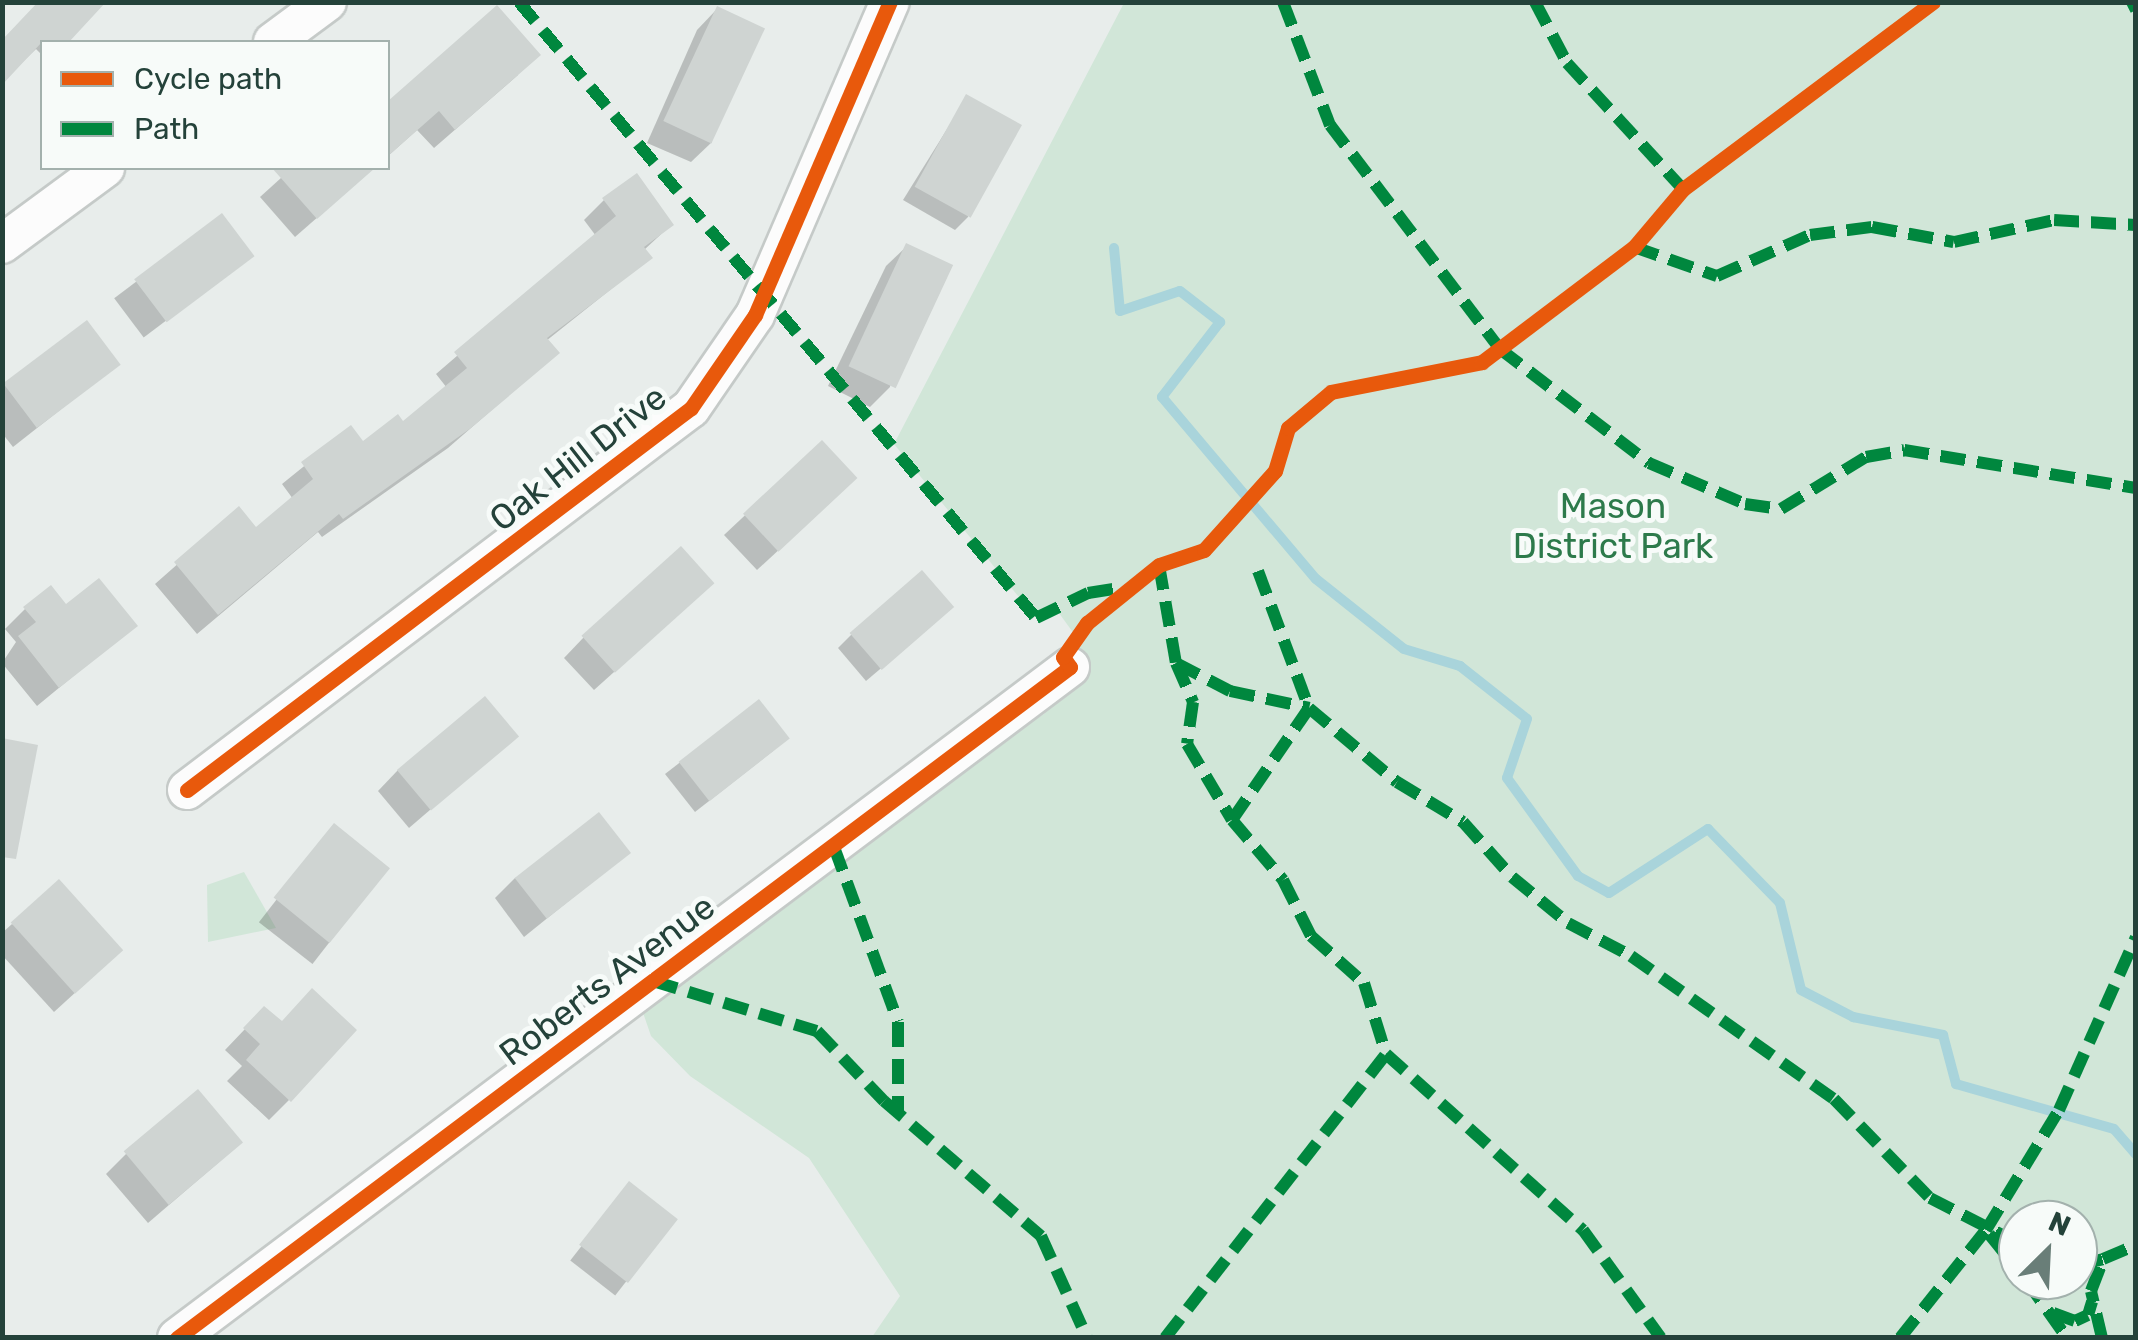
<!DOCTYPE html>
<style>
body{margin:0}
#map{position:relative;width:2138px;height:1340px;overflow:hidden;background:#e8edeb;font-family:Rubik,sans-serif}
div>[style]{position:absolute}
.green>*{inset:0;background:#d1e6d8}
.shadow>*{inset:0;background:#0003;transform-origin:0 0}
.stream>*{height:10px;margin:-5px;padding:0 5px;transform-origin:5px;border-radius:5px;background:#a9d4db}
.building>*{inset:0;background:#cfd4d2;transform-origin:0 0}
.roads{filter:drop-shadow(2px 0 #c5cac8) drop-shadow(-2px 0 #c5cac8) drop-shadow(0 2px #c5cac8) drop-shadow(0 -2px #c5cac8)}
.minor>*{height:38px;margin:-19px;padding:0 19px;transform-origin:19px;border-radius:19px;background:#fcfcfc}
.quiet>*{height:12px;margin-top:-6px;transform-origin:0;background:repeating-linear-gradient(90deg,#00873e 0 25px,transparent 0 37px)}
.cycleway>*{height:15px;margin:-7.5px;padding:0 7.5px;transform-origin:7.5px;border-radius:7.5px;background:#e8590c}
span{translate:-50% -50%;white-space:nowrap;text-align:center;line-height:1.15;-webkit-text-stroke:10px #f7fbf9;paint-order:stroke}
.street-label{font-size:35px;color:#24423a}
.park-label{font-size:35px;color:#2d7a4b}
.frame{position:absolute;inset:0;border:5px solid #24423a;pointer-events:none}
.legend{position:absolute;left:40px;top:40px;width:350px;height:130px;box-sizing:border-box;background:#f7fbf9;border:2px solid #a3b1ad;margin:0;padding:12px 18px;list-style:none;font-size:30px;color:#24423a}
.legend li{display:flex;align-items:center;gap:20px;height:50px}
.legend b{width:50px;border:2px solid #a3b1ad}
.north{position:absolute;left:1998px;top:1200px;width:100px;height:100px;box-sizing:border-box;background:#f7fbf9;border:2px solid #a3b1ad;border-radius:50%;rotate:24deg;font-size:28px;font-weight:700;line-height:40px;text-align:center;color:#24423a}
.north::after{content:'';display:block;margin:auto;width:35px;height:45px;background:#697e78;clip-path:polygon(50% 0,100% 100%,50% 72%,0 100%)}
</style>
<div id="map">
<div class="green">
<div style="clip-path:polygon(evenodd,1124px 3px,2135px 3px,2135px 1337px,872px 1337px,900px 1296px,809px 1158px,690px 1076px,651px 1036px,638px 998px,834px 847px,1044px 714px,1070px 667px,1080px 642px,1056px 609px,1036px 618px,894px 444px,1124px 3px,2018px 1220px,2078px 1220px,2078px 1280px,2018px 1280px,2018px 1220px)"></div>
<div style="clip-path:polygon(244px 872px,276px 928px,208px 942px,207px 885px)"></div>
</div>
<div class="shadow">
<div style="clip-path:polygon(103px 2px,66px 42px,42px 42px,42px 55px,36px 49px,2px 82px,2px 43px)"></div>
<div style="clip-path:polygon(497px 8px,518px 75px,434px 148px,417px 130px,388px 156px,388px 104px)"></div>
<div style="clip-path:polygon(717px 9px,712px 142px,691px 162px,647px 143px,697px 30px)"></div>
<div style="clip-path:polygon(967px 97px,968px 217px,955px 230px,903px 200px)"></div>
<div style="clip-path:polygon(292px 168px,374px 168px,295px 237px,260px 197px)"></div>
<div style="clip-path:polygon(604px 200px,671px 225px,644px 250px,650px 258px,546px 341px,557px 353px,448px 448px,322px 537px,318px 532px,197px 634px,155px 584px,239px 510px,256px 530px,293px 499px,282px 484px,350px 429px,362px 444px,403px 425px,447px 388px,436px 374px,596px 236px,584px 220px)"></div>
<div style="left:222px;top:217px;width:49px;height:135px;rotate:53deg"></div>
<div style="clip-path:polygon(907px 246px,890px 387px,870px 407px,828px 386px,886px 266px)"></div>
<div style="clip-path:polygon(86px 323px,117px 365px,13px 447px,2px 433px,2px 386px)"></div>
<div style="clip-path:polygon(822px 443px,835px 498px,757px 570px,724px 535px)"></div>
<div style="clip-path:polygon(691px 603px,594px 690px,564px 658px,584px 637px)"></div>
<div style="clip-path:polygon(65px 608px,134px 626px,37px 706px,2px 663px,16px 642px,5px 629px,25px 609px)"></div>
<div style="clip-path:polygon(938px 620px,866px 681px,838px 648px,851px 635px)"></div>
<div style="clip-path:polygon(758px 702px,773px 751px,695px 812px,665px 774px)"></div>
<div style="clip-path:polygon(515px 737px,409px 828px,378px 791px,398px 770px)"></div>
<div style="left:334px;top:826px;width:68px;height:122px;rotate:38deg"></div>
<div style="clip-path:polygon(628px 853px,524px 937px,495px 898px,515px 878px)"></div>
<div style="clip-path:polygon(12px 924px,100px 970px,54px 1012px,2px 955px,2px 933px)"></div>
<div style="clip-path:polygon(264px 1009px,289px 1100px,269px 1120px,227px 1081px,242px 1066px,225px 1050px)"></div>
<div style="clip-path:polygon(126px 1154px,219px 1162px,148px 1223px,106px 1174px)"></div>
<div style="left:630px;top:1184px;width:57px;height:97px;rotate:38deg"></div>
</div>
<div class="stream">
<div style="left:1114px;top:248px;width:63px;rotate:84.6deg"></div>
<div style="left:1120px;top:311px;width:63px;rotate:-18.4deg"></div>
<div style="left:1180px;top:291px;width:51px;rotate:37.8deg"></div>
<div style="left:1220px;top:322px;width:95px;rotate:127.7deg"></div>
<div style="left:1162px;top:397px;width:238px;rotate:49.8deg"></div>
<div style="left:1316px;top:579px;width:112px;rotate:38.5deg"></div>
<div style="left:1404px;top:649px;width:59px;rotate:16.9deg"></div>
<div style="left:1460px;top:666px;width:85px;rotate:38.3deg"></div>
<div style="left:1527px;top:719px;width:62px;rotate:108.7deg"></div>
<div style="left:1507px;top:778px;width:121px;rotate:54.1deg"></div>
<div style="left:1578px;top:876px;width:35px;rotate:29deg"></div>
<div style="left:1609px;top:893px;width:118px;rotate:-32.9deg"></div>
<div style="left:1708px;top:829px;width:103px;rotate:45.8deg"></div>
<div style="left:1780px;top:903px;width:89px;rotate:76.4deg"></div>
<div style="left:1801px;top:990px;width:59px;rotate:27.4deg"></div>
<div style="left:1853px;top:1017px;width:92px;rotate:11.3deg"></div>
<div style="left:1943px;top:1035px;width:51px;rotate:75.1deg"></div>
<div style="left:1956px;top:1084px;width:164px;rotate:15.9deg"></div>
<div style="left:2114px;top:1129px;width:33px;rotate:49deg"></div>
</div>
<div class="building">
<div style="clip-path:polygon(38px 2px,106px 2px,69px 42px,42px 42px,2px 85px,2px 40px)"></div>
<div style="clip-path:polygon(497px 5px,541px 55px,455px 130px,439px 111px,388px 156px,388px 101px)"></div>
<div style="left:717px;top:6px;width:53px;height:127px;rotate:25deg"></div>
<div style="left:966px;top:94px;width:64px;height:106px;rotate:29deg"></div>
<div style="clip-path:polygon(272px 168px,375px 168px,317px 219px)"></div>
<div style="clip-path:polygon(637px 173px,674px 225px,644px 247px,653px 258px,547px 338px,560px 353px,471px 428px,343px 519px,339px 514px,218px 615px,174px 562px,239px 506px,256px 527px,313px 479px,301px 462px,351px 425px,363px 441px,398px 414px,403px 421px,467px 368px,454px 352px,616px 216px,602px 198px)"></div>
<div style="left:222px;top:213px;width:54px;height:110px;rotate:53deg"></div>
<div style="left:906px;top:243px;width:52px;height:136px;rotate:25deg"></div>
<div style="left:87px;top:320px;width:56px;height:105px;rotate:53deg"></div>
<div style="left:822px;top:440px;width:52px;height:108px;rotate:47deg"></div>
<div style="left:681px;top:546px;width:50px;height:134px;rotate:48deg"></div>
<div style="left:922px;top:570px;width:49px;height:96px;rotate:49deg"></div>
<div style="clip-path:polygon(99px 578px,138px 626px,59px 688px,18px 636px,36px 622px,23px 607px,51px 585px,66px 604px)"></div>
<div style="left:485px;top:696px;width:53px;height:115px;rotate:50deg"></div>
<div style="left:759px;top:699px;width:50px;height:102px;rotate:52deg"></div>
<div style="clip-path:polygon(2px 738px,38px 745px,16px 859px,2px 857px)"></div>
<div style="left:599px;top:812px;width:52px;height:107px;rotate:52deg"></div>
<div style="left:334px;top:823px;width:72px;height:96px;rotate:39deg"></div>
<div style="left:59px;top:879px;width:96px;height:65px;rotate:48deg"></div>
<div style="clip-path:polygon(312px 988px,357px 1030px,291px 1102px,246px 1060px,260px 1044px,243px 1028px,264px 1006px,282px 1021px)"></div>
<div style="left:198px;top:1089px;width:70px;height:97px;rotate:50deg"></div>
<div style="left:629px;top:1181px;width:62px;height:81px;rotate:38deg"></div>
</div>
<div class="roads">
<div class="minor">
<div style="left:273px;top:42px;width:67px;rotate:-36.5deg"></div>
<div style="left:2px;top:244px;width:128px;rotate:-36.4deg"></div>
<div style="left:187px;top:790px;width:632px;rotate:-37.16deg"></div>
<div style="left:691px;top:408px;width:113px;rotate:-55.5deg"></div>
<div style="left:755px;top:315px;width:341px;rotate:-66.7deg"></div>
<div style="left:177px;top:1338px;width:1117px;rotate:-36.92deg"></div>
</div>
</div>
<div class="quiet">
<div style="left:519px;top:2px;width:804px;rotate:49.99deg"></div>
<div style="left:1036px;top:618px;width:58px;rotate:-25.7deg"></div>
<div style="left:1088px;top:593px;width:37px;rotate:-9deg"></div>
<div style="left:1283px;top:2px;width:132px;rotate:69.1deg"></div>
<div style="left:1330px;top:125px;width:281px;rotate:52.8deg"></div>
<div style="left:1500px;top:349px;width:188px;rotate:37.4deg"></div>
<div style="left:1649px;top:463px;width:104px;rotate:23.1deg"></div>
<div style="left:1745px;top:504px;width:36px;rotate:8deg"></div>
<div style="left:1781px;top:509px;width:100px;rotate:-31.5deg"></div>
<div style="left:1866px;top:457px;width:39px;rotate:-10deg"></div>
<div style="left:1904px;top:450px;width:235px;rotate:9.3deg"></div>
<div style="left:1535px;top:2px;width:69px;rotate:62.3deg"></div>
<div style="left:1567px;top:63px;width:171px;rotate:47.4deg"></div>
<div style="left:2132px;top:2px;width:9px;rotate:63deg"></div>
<div style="left:1634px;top:247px;width:88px;rotate:19.3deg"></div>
<div style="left:1717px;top:276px;width:102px;rotate:-23.8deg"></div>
<div style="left:1810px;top:235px;width:63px;rotate:-7.4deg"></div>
<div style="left:1872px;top:227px;width:83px;rotate:10.4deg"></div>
<div style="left:1954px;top:242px;width:102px;rotate:-12.4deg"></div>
<div style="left:2054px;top:220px;width:82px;rotate:3.5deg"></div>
<div style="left:1159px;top:565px;width:99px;rotate:80.2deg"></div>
<div style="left:1176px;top:663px;width:43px;rotate:66.4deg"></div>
<div style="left:1193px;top:702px;width:42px;rotate:98.1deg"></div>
<div style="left:1187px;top:744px;width:88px;rotate:59.4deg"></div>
<div style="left:1258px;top:571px;width:146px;rotate:69.6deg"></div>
<div style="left:1309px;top:708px;width:136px;rotate:124.5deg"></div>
<div style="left:1232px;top:820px;width:79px;rotate:49.6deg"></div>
<div style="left:1283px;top:880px;width:63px;rotate:63.4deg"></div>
<div style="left:1311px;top:936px;width:71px;rotate:41.6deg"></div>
<div style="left:1364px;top:983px;width:74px;rotate:72.8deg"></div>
<div style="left:1386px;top:1054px;width:264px;rotate:41.8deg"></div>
<div style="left:1583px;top:1230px;width:133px;rotate:54.2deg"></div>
<div style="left:1176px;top:663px;width:61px;rotate:27.4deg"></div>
<div style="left:1230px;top:691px;width:81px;rotate:12.1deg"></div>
<div style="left:1309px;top:708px;width:115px;rotate:40.1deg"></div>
<div style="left:1397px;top:782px;width:77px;rotate:31.2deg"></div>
<div style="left:1463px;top:822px;width:74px;rotate:48.3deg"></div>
<div style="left:1512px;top:877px;width:72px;rotate:39.4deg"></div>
<div style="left:1568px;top:923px;width:71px;rotate:27.6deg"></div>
<div style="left:1631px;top:956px;width:248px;rotate:35.2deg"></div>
<div style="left:1834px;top:1099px;width:138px;rotate:45.9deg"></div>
<div style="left:1930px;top:1198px;width:99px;rotate:27.1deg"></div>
<div style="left:834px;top:847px;width:186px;rotate:69.9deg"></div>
<div style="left:898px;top:1022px;width:91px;rotate:90deg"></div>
<div style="left:653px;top:981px;width:171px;rotate:17deg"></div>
<div style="left:817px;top:1031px;width:97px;rotate:46.3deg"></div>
<div style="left:884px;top:1101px;width:207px;rotate:40.7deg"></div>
<div style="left:1041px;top:1236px;width:112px;rotate:65.7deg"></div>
<div style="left:1989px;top:1234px;width:46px;rotate:51.1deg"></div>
<div style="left:2078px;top:1265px;width:26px;rotate:-13deg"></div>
<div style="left:2026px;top:1280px;width:71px;rotate:54.7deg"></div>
<div style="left:2053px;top:1313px;width:23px;rotate:20deg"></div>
<div style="left:2075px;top:1321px;width:14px;rotate:-25deg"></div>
<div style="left:2088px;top:1315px;width:14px;rotate:-73deg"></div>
<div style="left:1165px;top:1338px;width:360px;rotate:-52.1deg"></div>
<div style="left:1900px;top:1338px;width:138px;rotate:-51.5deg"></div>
<div style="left:1986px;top:1230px;width:140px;rotate:-58.7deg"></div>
<div style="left:2059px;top:1110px;width:189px;rotate:-66deg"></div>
<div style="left:2102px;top:1338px;width:48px;rotate:-103.2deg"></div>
<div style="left:2091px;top:1291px;width:34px;rotate:-69deg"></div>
<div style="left:2103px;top:1259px;width:36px;rotate:-23deg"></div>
</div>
<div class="cycleway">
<div style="left:187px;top:790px;width:632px;rotate:-37.16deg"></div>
<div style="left:691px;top:408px;width:113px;rotate:-55.5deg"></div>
<div style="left:755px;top:315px;width:341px;rotate:-66.7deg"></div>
<div style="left:177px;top:1338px;width:1117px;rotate:-36.92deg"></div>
<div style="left:1070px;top:667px;width:12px;rotate:-125deg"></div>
<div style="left:1063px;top:657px;width:42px;rotate:-54.8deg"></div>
<div style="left:1087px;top:623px;width:92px;rotate:-38.9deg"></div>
<div style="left:1159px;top:565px;width:47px;rotate:-18.4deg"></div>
<div style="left:1204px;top:550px;width:106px;rotate:-48.1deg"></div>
<div style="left:1275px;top:471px;width:45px;rotate:-73.2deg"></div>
<div style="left:1288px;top:428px;width:56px;rotate:-39.9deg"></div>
<div style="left:1331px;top:392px;width:154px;rotate:-11.2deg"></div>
<div style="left:1482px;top:362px;width:191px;rotate:-37.1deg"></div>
<div style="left:1634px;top:247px;width:76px;rotate:-49.8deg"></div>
<div style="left:1683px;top:189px;width:312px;rotate:-36.8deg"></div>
</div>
<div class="street-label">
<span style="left:578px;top:458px;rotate:-38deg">Oak Hill Drive</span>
<span style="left:607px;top:980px;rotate:-37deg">Roberts Avenue</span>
</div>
<div class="park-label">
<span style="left:1613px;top:526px">Mason<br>District Park</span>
</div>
<div class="frame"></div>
<ul class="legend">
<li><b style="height:12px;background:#e8590c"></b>Cycle path</li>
<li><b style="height:12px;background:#00873e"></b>Path</li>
</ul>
<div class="north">N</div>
</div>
